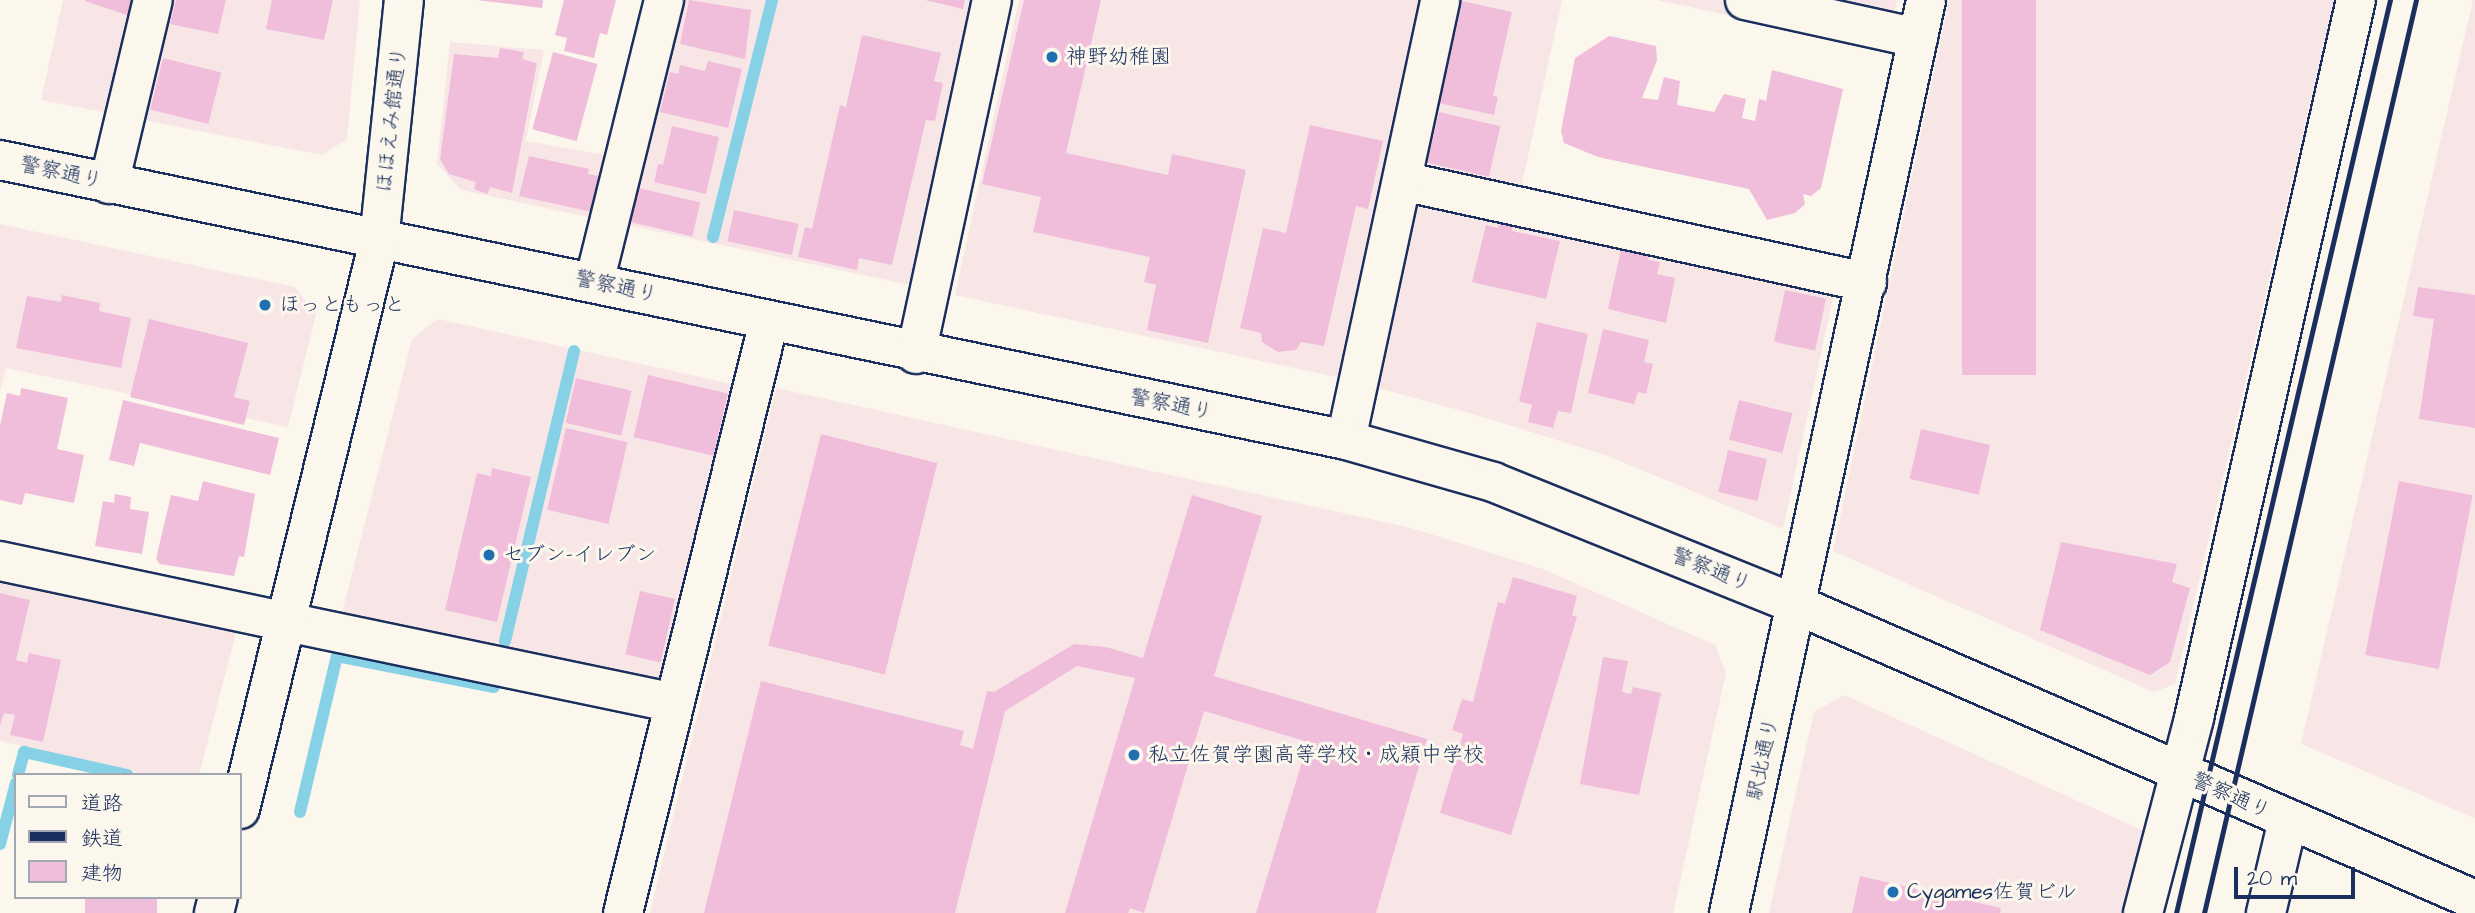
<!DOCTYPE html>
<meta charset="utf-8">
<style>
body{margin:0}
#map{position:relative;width:2475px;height:913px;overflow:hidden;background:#fbf7ec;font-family:"Architects Daughter","Klee One",sans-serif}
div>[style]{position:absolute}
.built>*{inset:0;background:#f8e6e7}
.stream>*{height:12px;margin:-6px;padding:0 6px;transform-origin:6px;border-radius:6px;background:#87d1e7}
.building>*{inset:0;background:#f0bddb;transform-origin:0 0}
.roads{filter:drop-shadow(2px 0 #1b2f5e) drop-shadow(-2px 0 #1b2f5e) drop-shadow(0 2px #1b2f5e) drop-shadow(0 -2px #1b2f5e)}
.minor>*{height:38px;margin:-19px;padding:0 19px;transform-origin:19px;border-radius:19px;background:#fbf7ec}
.tertiary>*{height:38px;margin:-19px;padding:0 19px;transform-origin:19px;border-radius:19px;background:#fbf7ec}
.rail>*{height:5px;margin:-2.5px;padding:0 2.5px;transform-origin:2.5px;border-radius:2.5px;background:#1b2f5e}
.dots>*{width:19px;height:19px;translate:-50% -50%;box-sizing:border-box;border:4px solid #fbf7ec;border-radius:50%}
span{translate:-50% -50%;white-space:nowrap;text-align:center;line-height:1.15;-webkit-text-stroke:6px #fbf7ec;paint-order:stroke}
.poi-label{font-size:21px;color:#1b2f5e}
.left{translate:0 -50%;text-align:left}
.street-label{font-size:21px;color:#1b2f5e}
.legend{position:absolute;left:14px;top:773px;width:228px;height:126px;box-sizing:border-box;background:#fbf7ec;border:2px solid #a1a7b3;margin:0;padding:9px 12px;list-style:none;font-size:21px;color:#1b2f5e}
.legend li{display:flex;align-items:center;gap:14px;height:35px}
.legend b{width:35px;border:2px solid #a1a7b3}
.scale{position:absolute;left:2234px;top:867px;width:121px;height:32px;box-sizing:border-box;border:4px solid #1b2f5e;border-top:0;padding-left:9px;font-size:21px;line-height:24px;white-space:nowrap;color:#1b2f5e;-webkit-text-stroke:5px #fbf7ec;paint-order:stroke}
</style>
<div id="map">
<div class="built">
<div style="clip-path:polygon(63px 0,360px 0,347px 139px,322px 155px,41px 100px)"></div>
<div style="clip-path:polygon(679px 0,971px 0,910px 285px,461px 190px,437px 164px,450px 42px,544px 50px,526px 141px,641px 161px)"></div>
<div style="clip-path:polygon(1019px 0,1562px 0,1519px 198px,1840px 266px,1783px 529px,1608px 456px,1473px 414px,1345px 379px,955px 295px)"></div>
<div style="clip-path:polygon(1657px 0,1897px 0,1886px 49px)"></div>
<div style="clip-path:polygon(1949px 0,2334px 0,2175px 684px,2154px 692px,1833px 551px)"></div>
<div style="clip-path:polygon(2473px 0,2475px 0,2475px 818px,2301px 744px)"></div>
<div style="clip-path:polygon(0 224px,295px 287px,316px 314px,288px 427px,6px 368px,0 392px)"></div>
<div style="clip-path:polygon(438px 319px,736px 385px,662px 685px,342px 613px,412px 339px)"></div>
<div style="clip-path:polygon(776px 388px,1411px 528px,1543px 569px,1715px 645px,1726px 673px,1673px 913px,650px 913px)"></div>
<div style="clip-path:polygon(0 583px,236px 633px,199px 775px,147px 775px,0 741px)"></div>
<div style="clip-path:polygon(1844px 695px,2144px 831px,2123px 913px,1769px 913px,1814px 712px)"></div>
</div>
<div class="stream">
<div style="left:713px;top:237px;width:244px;rotate:-76deg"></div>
<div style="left:505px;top:641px;width:298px;rotate:-76.6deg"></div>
<div style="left:18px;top:775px;width:24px;rotate:-75deg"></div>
<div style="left:24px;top:752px;width:106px;rotate:12.6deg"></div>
<div style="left:300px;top:812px;width:160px;rotate:-76.7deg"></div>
<div style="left:337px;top:656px;width:160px;rotate:11.2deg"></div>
<div style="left:0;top:844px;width:63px;rotate:-75.3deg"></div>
</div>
<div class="building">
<div style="clip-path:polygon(134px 0,130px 16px,85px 1px,85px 0)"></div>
<div style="clip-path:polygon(176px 0,226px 0,218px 34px,170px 24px)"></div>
<div style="clip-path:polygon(272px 0,333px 0,324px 40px,266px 29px)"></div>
<div style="clip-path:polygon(477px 0,543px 0,542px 8px)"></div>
<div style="clip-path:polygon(564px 0,616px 0,607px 35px,600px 33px,594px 58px,564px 51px,567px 38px,555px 35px)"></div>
<div style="clip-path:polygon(689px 0,751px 10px,745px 59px,680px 44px)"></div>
<div style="clip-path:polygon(925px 0,965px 0,963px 9px)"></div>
<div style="clip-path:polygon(1024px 0,1101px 0,1066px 153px,1168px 175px,1172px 154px,1246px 170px,1208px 343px,1147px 330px,1156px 285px,1144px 282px,1150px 257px,1033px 232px,1041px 197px,982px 184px)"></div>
<div style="clip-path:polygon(1457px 0,1512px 12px,1493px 96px,1498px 97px,1494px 115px,1434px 102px)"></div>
<div style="left:1962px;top:0;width:74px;height:375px"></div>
<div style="clip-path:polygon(862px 35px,941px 53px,934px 81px,943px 83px,935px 121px,926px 120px,892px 265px,859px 258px,857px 270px,798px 257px,805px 227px,812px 229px,840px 105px,846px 107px)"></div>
<div style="clip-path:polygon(1609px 36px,1656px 46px,1657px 60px,1642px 98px,1658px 100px,1664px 77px,1680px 81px,1677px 105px,1714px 112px,1724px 94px,1746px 99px,1742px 118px,1755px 121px,1759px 99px,1766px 101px,1772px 70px,1843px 89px,1821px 188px,1811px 196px,1803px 194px,1805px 204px,1795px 213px,1767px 220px,1749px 189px,1598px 157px,1564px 143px,1561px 131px,1575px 58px)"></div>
<div style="clip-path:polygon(500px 48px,524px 52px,522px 59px,537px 63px,512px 193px,490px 187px,487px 194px,474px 189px,476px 182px,449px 174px,440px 159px,454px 54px,498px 58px)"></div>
<div style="left:553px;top:52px;width:46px;height:80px;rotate:15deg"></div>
<div style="left:163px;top:58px;width:60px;height:53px;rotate:14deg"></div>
<div style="clip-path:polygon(708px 61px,742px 69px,728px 128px,660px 112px,670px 72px,678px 74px,680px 65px,705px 71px)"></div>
<div style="left:1439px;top:112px;width:63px;height:52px;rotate:13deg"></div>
<div style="clip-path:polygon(1310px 125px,1383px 141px,1368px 209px,1356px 206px,1324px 346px,1301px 342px,1296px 350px,1278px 352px,1262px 342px,1261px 333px,1240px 328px,1263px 228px,1286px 233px)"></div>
<div style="clip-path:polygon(672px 126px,719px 137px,706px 194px,654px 182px,658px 164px,663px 165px)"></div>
<div style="clip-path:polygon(529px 156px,589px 169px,588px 174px,599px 176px,592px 212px,519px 196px)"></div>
<div style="left:634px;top:187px;width:68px;height:35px;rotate:13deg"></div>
<div style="left:734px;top:210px;width:66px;height:32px;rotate:12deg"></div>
<div style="clip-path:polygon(1500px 220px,1513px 223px,1512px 231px,1560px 241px,1546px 299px,1472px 282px,1486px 225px,1498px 228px)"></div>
<div style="clip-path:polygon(1622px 245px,1650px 251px,1648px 260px,1660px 262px,1657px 274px,1675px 278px,1666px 323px,1608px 309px)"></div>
<div style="clip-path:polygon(2418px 287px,2475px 295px,2475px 428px,2419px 419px,2434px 319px,2413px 316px)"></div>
<div style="left:1785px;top:290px;width:42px;height:53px;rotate:12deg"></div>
<div style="clip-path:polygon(62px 295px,100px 303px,99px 311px,131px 318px,121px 368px,16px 348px,27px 296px,61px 302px)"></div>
<div style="clip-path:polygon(149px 319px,248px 343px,234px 397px,250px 401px,244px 425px,130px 397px)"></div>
<div style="clip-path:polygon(1537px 322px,1588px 334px,1571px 413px,1558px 411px,1553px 428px,1528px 422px,1532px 405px,1519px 401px)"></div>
<div style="clip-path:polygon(1603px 329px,1649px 340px,1644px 362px,1653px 364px,1646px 394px,1638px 392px,1634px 404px,1588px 393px)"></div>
<div style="left:648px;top:375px;width:82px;height:64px;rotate:13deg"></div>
<div style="left:576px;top:378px;width:57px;height:46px;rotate:13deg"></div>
<div style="clip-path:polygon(21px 388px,68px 398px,57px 449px,84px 455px,74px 503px,25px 493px,22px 505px,0 500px,0 426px,7px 393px,20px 396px)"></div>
<div style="clip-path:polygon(123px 400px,279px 438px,270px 475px,140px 443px,134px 466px,109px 460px)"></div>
<div style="left:1739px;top:400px;width:55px;height:41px;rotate:14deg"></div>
<div style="left:566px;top:428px;width:63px;height:84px;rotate:13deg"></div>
<div style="left:1921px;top:429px;width:71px;height:51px;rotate:13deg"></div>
<div style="left:821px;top:434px;width:120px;height:218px;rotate:14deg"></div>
<div style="left:1728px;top:450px;width:40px;height:43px;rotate:13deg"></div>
<div style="clip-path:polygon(492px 468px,531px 477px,497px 622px,445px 610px,477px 473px,491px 476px)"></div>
<div style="clip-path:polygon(203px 481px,255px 494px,244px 557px,239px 556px,234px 576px,160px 564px,156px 559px,171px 495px,198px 501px)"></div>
<div style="left:2399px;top:481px;width:75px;height:177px;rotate:11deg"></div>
<div style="clip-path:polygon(115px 494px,131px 497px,130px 509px,149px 512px,142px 554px,95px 546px,103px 501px,114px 503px)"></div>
<div style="clip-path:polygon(1192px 495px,1262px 516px,1214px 676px,1427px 739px,1376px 913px,1256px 913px,1308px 742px,1204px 711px,1144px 913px,1130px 908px,1128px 913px,1065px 913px,1135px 678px,1077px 666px,1005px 711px,955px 913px,704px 913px,761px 681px,964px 731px,960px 745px,973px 749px,987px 691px,994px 692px,1074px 644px,1106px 647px,1143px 658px)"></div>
<div style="clip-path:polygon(2061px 542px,2177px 564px,2172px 582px,2190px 588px,2170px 662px,2150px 675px,2040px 630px)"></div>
<div style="clip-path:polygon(1513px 577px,1577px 596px,1572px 615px,1577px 617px,1511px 835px,1440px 813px,1463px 734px,1452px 730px,1462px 699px,1473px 702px,1498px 602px,1505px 604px)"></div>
<div style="left:640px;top:591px;width:36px;height:65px;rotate:13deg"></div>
<div style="clip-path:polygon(0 593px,30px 600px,16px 660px,27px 663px,29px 653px,61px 660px,43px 742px,10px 735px,15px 715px,4px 713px,0 726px)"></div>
<div style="clip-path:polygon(1603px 657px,1628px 661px,1622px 692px,1631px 694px,1633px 687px,1661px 693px,1639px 795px,1580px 784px)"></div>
<div style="clip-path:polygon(1860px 876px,2001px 908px,2000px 913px,1852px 913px)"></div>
<div style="left:85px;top:897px;width:72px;height:16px"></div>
</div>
<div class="roads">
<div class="minor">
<div style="left:1745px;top:0;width:177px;rotate:12.4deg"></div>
<div style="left:1402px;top:181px;width:476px;rotate:12.3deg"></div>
<div style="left:109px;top:184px;width:189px;rotate:-76.6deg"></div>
<div style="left:594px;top:283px;width:292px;rotate:-76.1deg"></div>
<div style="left:1346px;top:440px;width:450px;rotate:-77.9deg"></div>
<div style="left:287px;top:622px;width:396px;rotate:11.8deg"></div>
<div style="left:623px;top:913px;width:610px;rotate:-76.15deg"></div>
<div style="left:2143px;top:913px;width:202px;rotate:-75.3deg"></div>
<div style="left:2194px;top:718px;width:736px;rotate:-77.29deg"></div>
<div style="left:2266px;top:913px;width:96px;rotate:-76.7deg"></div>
</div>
<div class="tertiary">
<div style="left:0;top:160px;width:1375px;rotate:11.75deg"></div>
<div style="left:1346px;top:440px;width:153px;rotate:15.9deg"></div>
<div style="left:1493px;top:482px;width:328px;rotate:22deg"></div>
<div style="left:1797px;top:605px;width:739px;rotate:23.51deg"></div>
<div style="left:916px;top:354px;width:362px;rotate:-77.9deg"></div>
<div style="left:0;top:561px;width:293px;rotate:12deg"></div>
<div style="left:240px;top:809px;width:585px;rotate:-76.25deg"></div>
<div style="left:379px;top:241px;width:242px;rotate:-84.1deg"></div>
<div style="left:214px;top:913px;width:16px;rotate:-76deg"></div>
<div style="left:1729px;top:913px;width:934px;rotate:-77.82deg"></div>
</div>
</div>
<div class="rail">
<div style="left:2176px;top:913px;width:938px;rotate:-76.81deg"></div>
<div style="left:2204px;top:913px;width:937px;rotate:-76.93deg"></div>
</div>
<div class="dots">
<div style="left:1052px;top:57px;background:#1f6fb2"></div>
<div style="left:265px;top:305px;background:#1f6fb2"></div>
<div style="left:489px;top:555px;background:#1f6fb2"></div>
<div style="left:1134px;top:755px;background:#1f6fb2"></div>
<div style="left:1893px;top:892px;background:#1f6fb2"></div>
</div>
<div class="poi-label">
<span class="left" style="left:1066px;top:57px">神野幼稚園</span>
<span class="left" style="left:279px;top:305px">ほっともっと</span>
<span class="left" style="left:503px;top:555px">セブン-イレブン</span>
<span class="left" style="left:1148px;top:755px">私立佐賀学園高等学校・成穎中学校</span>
<span class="left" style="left:1907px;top:892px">Cygames佐賀ビル</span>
</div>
<div class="street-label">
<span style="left:392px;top:120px;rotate:-84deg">ほほえみ館通り</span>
<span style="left:61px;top:173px;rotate:12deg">警察通り</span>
<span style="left:616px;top:287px;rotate:12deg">警察通り</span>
<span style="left:1171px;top:405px;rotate:11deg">警察通り</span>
<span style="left:1711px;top:570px;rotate:22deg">警察通り</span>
<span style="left:1763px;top:759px;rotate:-78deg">駅北通り</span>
<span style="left:2231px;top:796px;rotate:24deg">警察通り</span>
</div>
<ul class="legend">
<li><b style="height:9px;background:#fbf7ec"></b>道路</li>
<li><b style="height:9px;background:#1b2f5e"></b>鉄道</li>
<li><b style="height:19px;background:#f0bddb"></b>建物</li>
</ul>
<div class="scale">20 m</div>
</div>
